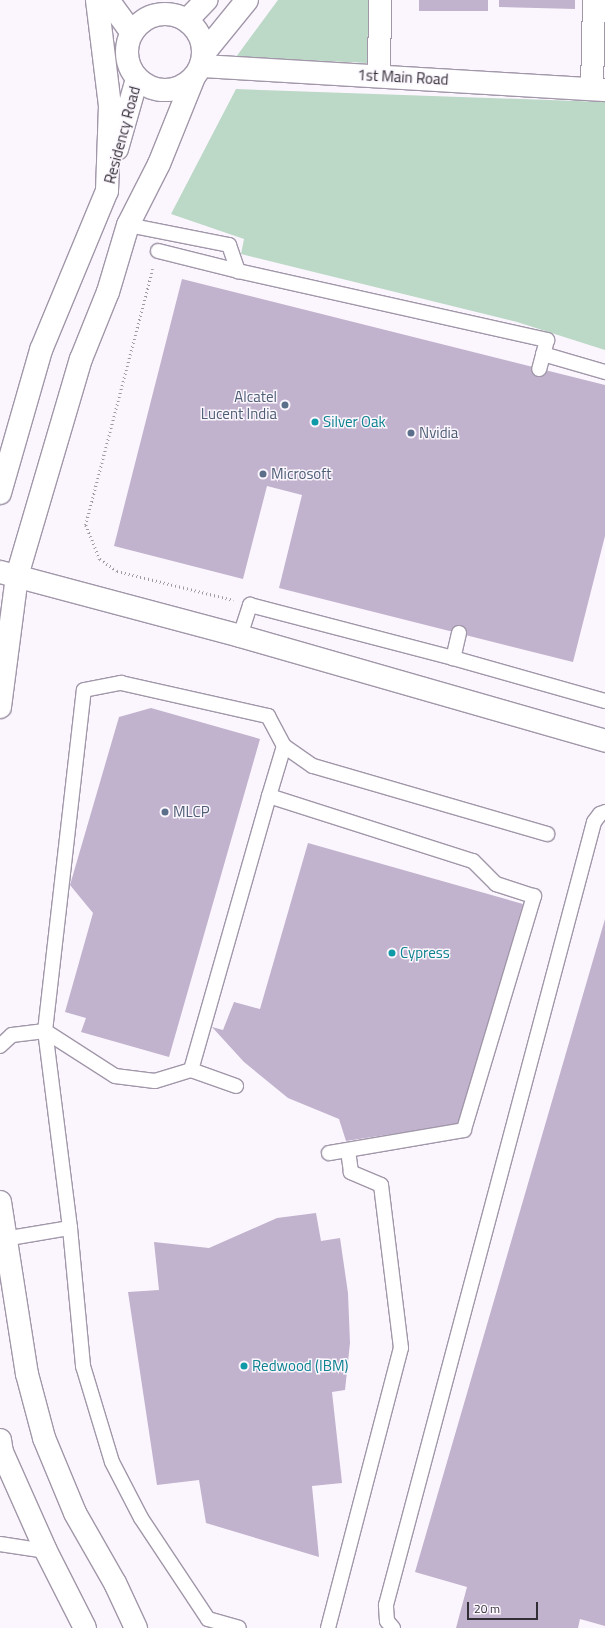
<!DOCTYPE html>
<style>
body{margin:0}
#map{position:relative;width:605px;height:1628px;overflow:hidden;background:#fbf6fe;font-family:"Titillium Web",sans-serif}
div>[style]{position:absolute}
.green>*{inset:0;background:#bcd8c6}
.building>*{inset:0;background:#c1b2cd;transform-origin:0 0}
.path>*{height:2.5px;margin-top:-1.25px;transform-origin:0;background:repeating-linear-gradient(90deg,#9f9ba3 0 1px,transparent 0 4px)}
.roads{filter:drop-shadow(1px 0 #a197a9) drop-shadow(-1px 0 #a197a9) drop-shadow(0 1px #a197a9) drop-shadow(0 -1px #a197a9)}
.lane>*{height:14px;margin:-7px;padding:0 7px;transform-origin:7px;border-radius:7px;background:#fff}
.street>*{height:22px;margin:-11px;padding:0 11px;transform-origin:11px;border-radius:11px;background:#fff}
.secondary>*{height:22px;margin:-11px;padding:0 11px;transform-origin:11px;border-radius:11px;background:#fff}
.secondary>.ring{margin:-11px;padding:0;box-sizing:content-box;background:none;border:22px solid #fff;border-radius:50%}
.dots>*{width:11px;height:11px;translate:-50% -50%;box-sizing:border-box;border:2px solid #fbf6fe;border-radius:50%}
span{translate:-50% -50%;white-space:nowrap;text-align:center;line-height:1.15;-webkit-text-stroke:3px #fbf6fe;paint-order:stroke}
.street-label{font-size:15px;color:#322e36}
.service-label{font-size:15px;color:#4e5e75}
.right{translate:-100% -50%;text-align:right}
.left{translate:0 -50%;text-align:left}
.culture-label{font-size:15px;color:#0d838f}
.scale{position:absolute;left:467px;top:1602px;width:71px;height:18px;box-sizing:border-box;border:2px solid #322e36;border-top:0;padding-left:5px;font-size:12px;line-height:14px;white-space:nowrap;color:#322e36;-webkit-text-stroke:3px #fbf6fe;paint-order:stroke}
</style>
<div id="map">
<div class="green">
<div style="clip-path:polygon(278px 0,369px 0,367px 63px,236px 57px)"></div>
<div style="clip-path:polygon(236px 89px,605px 102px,605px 350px,517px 322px,241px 254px,244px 239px,171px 214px)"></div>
</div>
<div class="building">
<div style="left:419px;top:0;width:69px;height:11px"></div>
<div style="clip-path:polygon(499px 0,575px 0,575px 9px,499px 7px)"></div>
<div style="clip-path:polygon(182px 279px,605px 385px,605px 536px,573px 662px,279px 588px,302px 495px,267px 486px,243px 579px,114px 546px)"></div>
<div style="clip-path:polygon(151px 708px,260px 739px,169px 1057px,81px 1032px,86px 1018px,65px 1012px,93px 913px,70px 885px,119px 717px)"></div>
<div style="clip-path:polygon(308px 843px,523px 904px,459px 1124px,346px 1141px,339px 1119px,288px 1098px,244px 1062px,212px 1027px,223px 1030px,234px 1002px,260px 1009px)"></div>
<div style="clip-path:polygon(605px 919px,605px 1626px,580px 1619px,578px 1628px,456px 1628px,467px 1587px,415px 1572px)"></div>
<div style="clip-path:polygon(316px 1213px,321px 1241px,340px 1238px,348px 1293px,350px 1343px,345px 1390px,332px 1392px,342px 1483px,312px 1486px,319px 1557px,206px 1523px,199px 1480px,157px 1485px,128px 1292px,159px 1290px,154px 1242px,209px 1248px,277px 1218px)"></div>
</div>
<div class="path">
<div style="left:153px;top:269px;width:265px;rotate:104.7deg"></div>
<div style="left:86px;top:525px;width:37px;rotate:68deg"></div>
<div style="left:100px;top:559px;width:21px;rotate:35deg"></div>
<div style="left:117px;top:571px;width:120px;rotate:14deg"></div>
</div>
<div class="roads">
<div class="lane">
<div style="left:128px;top:225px;width:103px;rotate:11.2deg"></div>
<div style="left:229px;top:245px;width:28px;rotate:71deg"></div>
<div style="left:238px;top:271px;width:317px;rotate:12.6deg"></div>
<div style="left:547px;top:340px;width:30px;rotate:105deg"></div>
<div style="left:158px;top:251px;width:82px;rotate:14deg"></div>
<div style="left:543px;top:354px;width:65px;rotate:16.2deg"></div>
<div style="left:459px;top:633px;width:26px;rotate:103deg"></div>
<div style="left:453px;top:658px;width:158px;rotate:15.8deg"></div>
<div style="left:240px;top:636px;width:33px;rotate:-72deg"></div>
<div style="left:250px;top:605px;width:210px;rotate:14.6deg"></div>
<div style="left:269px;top:796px;width:52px;rotate:-73.3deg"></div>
<div style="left:0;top:1046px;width:16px;rotate:-43deg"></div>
<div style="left:12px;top:1035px;width:33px;rotate:-7deg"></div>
<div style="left:45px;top:1031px;width:83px;rotate:32.7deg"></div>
<div style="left:115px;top:1076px;width:40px;rotate:7.1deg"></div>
<div style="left:155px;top:1081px;width:38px;rotate:-17deg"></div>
<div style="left:236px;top:1086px;width:48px;rotate:-160.4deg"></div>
<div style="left:191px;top:1070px;width:285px;rotate:-74.1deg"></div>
<div style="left:269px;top:796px;width:214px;rotate:17.7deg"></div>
<div style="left:473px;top:861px;width:33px;rotate:45deg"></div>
<div style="left:496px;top:884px;width:40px;rotate:18deg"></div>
<div style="left:534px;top:896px;width:244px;rotate:106.7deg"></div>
<div style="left:464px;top:1130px;width:137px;rotate:170.3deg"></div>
<div style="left:70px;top:1228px;width:199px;rotate:-97.2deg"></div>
<div style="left:45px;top:1031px;width:343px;rotate:-83.5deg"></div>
<div style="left:84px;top:690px;width:38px;rotate:-11deg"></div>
<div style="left:121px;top:683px;width:151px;rotate:12.7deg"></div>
<div style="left:268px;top:716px;width:34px;rotate:62deg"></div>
<div style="left:284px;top:746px;width:35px;rotate:35deg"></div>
<div style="left:313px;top:766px;width:244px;rotate:16.2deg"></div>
<div style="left:4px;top:1239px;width:67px;rotate:-9.5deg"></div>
<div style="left:70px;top:1228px;width:139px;rotate:84.6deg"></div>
<div style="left:83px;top:1366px;width:100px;rotate:73.2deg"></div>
<div style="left:112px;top:1462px;width:63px;rotate:62.6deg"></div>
<div style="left:141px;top:1518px;width:121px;rotate:56.4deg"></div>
<div style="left:208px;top:1619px;width:32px;rotate:16deg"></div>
<div style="left:0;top:1544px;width:47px;rotate:8.7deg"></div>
<div style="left:328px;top:1628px;width:289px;rotate:-75.4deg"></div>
<div style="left:401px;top:1348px;width:164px;rotate:-97deg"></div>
<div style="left:381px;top:1185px;width:33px;rotate:-157deg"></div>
<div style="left:351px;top:1172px;width:22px;rotate:-98deg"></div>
<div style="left:393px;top:1628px;width:9px;rotate:-131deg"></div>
<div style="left:387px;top:1621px;width:16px;rotate:-94deg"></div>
<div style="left:386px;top:1605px;width:810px;rotate:-75.12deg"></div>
<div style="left:594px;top:822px;width:10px;rotate:-53deg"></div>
<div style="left:600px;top:814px;width:5px;rotate:-22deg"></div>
</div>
<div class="street">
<div style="left:201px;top:66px;width:405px;rotate:3.4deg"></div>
<div style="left:379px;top:75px;width:75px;rotate:-89.2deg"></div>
<div style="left:592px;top:89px;width:89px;rotate:-88.7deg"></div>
</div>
<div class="secondary">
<div style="left:108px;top:0;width:39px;rotate:54deg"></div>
<div class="ring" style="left:127px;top:14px;width:54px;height:54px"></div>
<div style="left:187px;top:20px;width:28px;rotate:-46deg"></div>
<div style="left:204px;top:53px;width:68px;rotate:-50.9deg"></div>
<div style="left:117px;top:149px;width:73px;rotate:-74.1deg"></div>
<div style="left:0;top:493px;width:149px;rotate:-74deg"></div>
<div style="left:41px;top:350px;width:172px;rotate:-67.5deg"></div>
<div style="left:107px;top:191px;width:85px;rotate:-88deg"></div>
<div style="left:110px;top:106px;width:107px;rotate:-97deg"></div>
<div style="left:0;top:572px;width:248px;rotate:14.9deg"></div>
<div style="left:240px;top:636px;width:380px;rotate:16deg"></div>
<div style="left:0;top:707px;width:132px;rotate:-82.6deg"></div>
<div style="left:17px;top:576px;width:226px;rotate:-73.6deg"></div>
<div style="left:81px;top:359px;width:72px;rotate:-68.1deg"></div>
<div style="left:108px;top:292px;width:70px;rotate:-73.4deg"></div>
<div style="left:128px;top:225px;width:68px;rotate:-63.1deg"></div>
<div style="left:159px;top:164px;width:94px;rotate:-68.1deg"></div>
<div style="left:0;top:1202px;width:174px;rotate:81.1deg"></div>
<div style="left:27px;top:1374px;width:66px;rotate:75.1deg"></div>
<div style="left:44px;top:1438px;width:81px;rotate:67.5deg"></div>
<div style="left:75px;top:1513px;width:81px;rotate:60.3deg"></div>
<div style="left:115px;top:1583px;width:50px;rotate:65deg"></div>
<div style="left:0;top:1440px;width:12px;rotate:81deg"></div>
<div style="left:2px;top:1452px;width:108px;rotate:66deg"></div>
<div style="left:46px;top:1551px;width:86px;rotate:63.1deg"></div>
</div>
</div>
<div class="dots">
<div style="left:285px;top:405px;background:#5c6f8a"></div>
<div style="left:315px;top:422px;background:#0f9aa8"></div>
<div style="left:411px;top:433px;background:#5c6f8a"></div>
<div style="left:263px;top:474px;background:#5c6f8a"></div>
<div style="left:165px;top:812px;background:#5c6f8a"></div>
<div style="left:392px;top:953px;background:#0f9aa8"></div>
<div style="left:244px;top:1366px;background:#0f9aa8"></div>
</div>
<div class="street-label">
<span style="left:403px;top:77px;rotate:3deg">1st Main Road</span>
<span style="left:122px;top:135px;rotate:-75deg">Residency Road</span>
</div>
<div class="service-label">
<span class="right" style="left:277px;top:405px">Alcatel<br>Lucent India</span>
<span class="left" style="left:419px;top:433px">Nvidia</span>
<span class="left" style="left:271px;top:474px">Microsoft</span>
<span class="left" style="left:173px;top:812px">MLCP</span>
</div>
<div class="culture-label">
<span class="left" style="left:323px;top:422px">Silver Oak</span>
<span class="left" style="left:400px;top:953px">Cypress</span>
<span class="left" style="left:252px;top:1366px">Redwood (IBM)</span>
</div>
<div class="scale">20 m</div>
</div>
